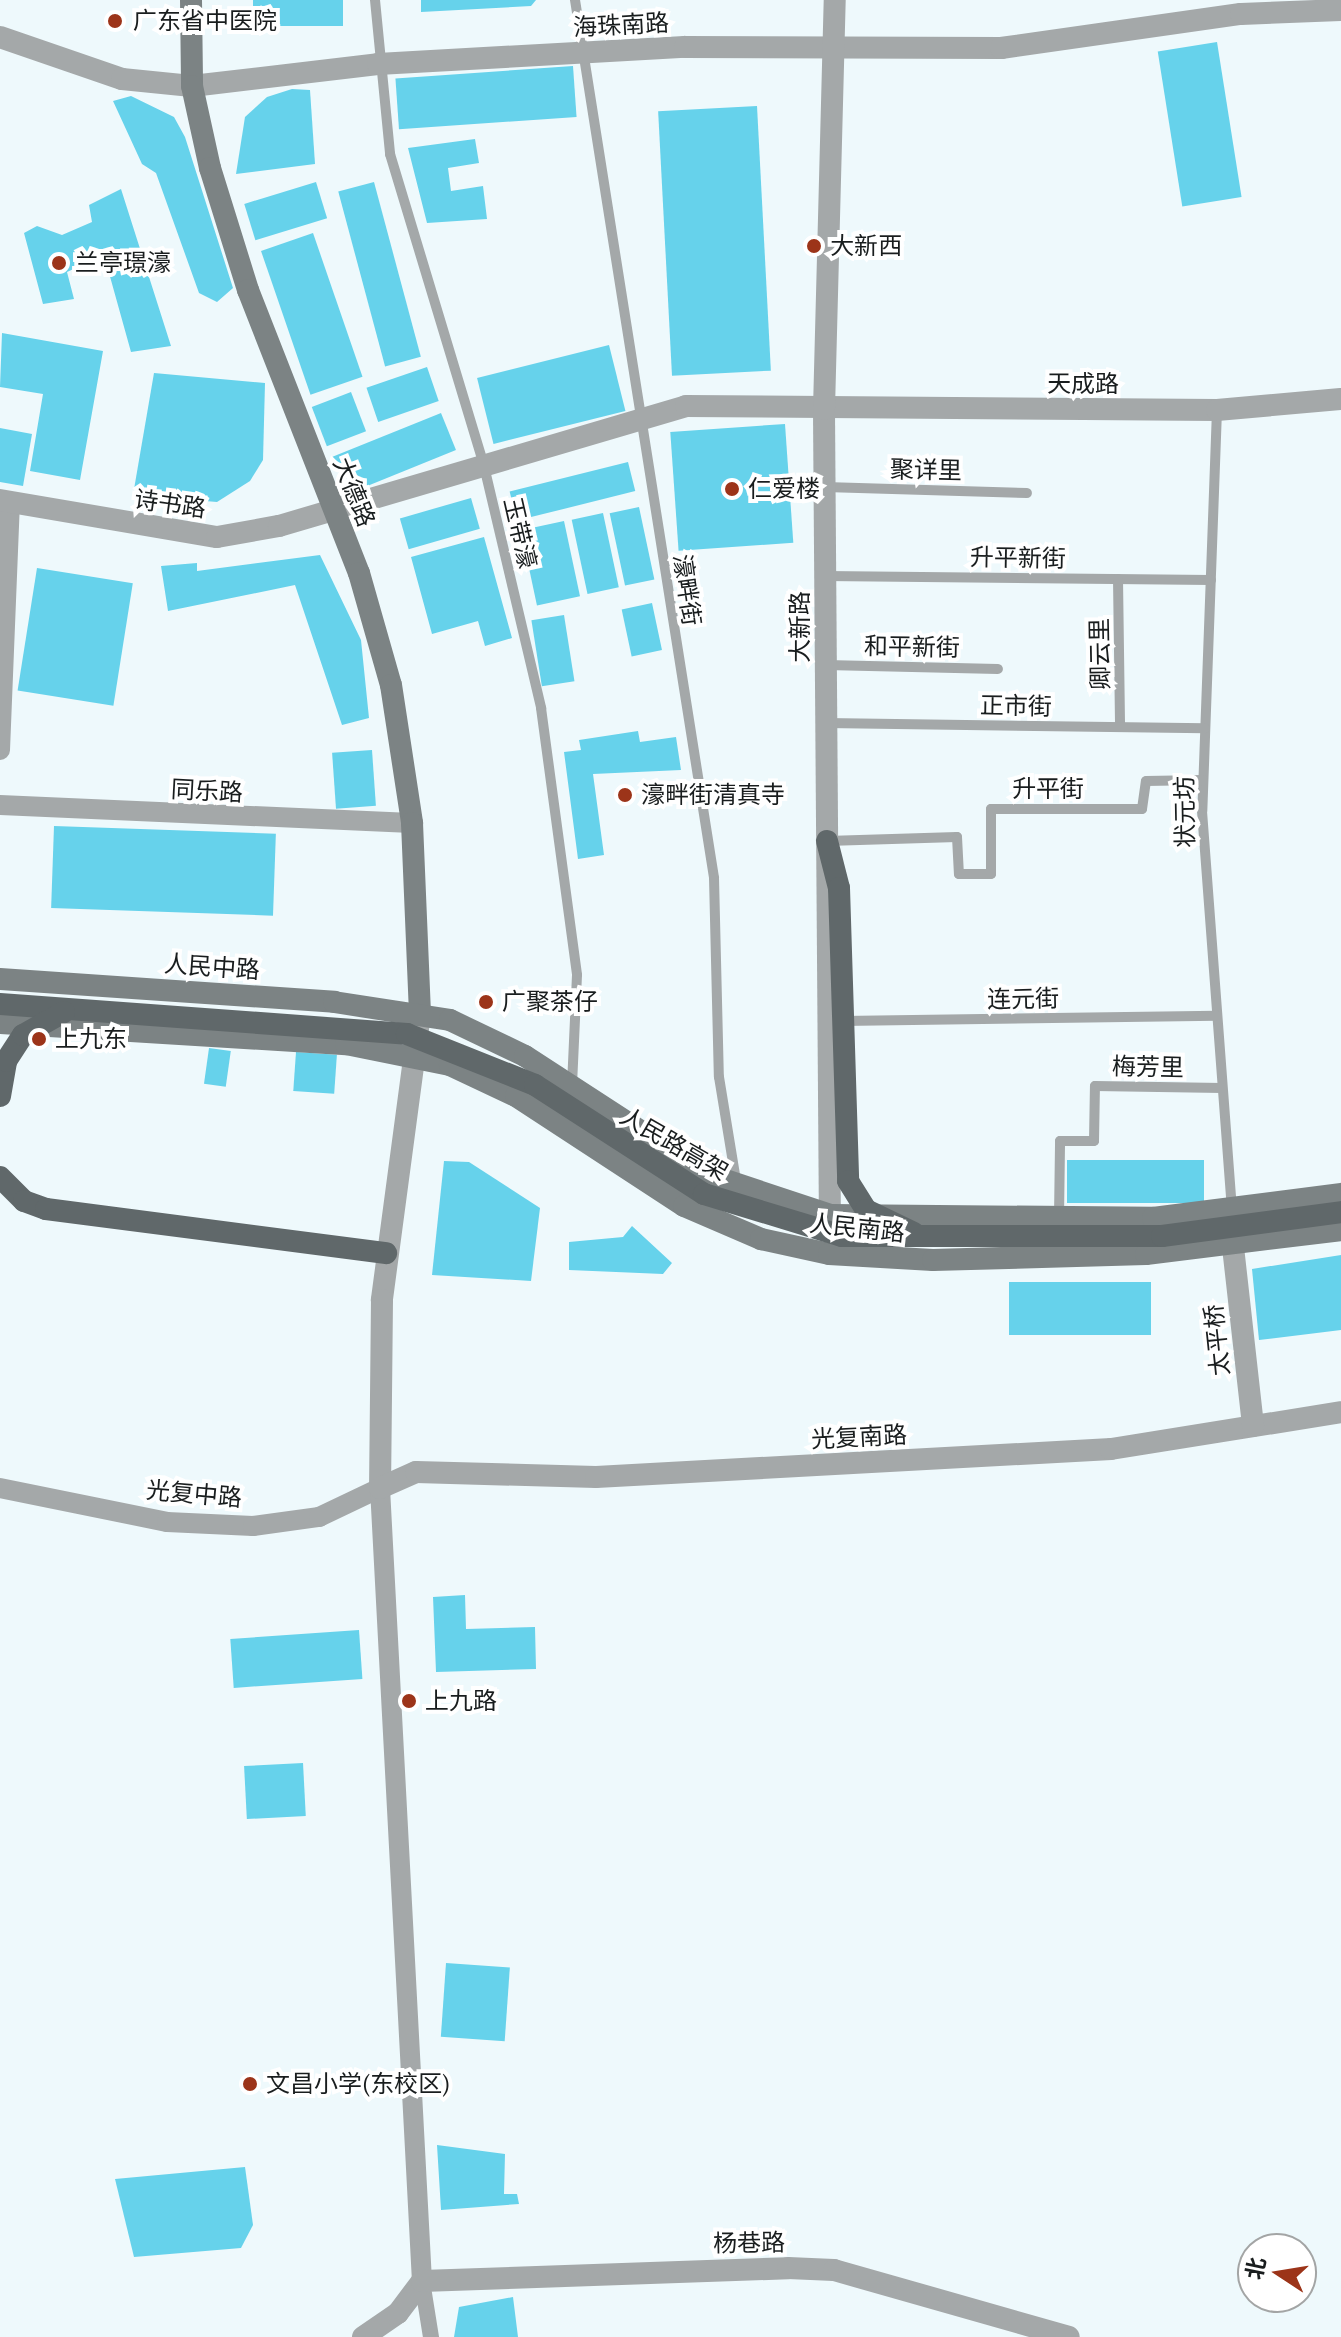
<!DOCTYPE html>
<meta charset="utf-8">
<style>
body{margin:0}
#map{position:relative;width:1341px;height:2337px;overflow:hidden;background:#eef9fc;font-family:"Source Serif 4","Noto Sans SC",serif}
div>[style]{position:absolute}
.building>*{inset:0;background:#66d2eb;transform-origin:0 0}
.service>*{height:10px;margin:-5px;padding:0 5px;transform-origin:5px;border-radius:5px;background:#a4a8a9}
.pedestrian>*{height:16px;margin:-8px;padding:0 8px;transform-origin:8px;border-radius:8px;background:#a4a8a9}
.minor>*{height:20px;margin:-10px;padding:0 10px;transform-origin:10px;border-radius:10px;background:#a4a8a9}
.tertiary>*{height:22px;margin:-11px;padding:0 11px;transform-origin:11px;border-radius:11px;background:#a4a8a9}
.secondary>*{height:22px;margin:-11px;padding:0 11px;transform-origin:11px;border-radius:11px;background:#7c8384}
.primary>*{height:22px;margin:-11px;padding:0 11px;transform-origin:11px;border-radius:11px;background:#60686a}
.dots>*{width:22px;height:22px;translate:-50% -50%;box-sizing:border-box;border:4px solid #fff;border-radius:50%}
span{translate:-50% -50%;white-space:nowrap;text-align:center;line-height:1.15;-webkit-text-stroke:8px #fff;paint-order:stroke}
.poi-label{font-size:24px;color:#191d1e}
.left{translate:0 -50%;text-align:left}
.street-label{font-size:24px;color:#191d1e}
.north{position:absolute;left:1237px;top:2233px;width:80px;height:80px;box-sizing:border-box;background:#fff;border:2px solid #a3a5a5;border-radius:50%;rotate:282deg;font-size:22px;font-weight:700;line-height:32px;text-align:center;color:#191d1e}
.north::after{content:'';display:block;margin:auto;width:28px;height:36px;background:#9c3419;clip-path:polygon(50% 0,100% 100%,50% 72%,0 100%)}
</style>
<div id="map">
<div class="building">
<div style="left:253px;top:0;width:90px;height:26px"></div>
<div style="clip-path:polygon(421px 0,536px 0,531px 6px,421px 12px)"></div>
<div style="left:1217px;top:42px;width:157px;height:60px;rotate:81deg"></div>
<div style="left:573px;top:66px;width:51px;height:178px;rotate:86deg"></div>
<div style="clip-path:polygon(292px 89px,310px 90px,315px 164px,236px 174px,245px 117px,267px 97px)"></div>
<div style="clip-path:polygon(131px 96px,174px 117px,185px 137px,233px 288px,217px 302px,199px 293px,156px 173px,142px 164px,113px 101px)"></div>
<div style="left:757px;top:106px;width:265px;height:99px;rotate:87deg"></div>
<div style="clip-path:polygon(475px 139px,479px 163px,448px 168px,451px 191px,483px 186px,487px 219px,427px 223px,408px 148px)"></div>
<div style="left:316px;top:182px;width:38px;height:75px;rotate:73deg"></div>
<div style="left:374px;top:182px;width:181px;height:37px;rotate:75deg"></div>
<div style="clip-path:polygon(121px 189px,171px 346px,131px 352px,104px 255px,67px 272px,74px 299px,43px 304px,24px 233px,37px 226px,62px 235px,92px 222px,89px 205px)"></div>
<div style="left:313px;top:233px;width:152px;height:55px;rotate:71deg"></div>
<div style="clip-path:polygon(2px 333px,103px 351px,80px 480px,30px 471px,43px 394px,0 387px)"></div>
<div style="left:609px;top:345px;width:68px;height:136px;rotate:76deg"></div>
<div style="left:427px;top:367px;width:36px;height:64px;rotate:71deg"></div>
<div style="clip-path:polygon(154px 373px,265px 383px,263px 460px,250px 481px,217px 502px,133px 495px)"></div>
<div style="left:351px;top:392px;width:42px;height:42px;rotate:69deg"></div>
<div style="left:441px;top:413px;width:40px;height:117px;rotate:68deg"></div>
<div style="left:785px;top:424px;width:119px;height:115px;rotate:86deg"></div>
<div style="clip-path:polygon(0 428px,32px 434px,23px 486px,0 482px)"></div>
<div style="left:628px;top:462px;width:30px;height:122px;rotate:76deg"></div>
<div style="left:471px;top:498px;width:32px;height:74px;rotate:74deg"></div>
<div style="left:639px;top:507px;width:74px;height:30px;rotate:78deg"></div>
<div style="left:603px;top:513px;width:76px;height:32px;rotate:78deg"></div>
<div style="left:564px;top:521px;width:77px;height:44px;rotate:78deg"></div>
<div style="clip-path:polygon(484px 537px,512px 638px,485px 646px,478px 621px,432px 634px,411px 557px)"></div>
<div style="clip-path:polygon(320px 555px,361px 640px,369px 718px,342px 725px,295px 585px,168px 611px,161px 566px,197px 563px,197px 571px)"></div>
<div style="left:37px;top:568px;width:97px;height:124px;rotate:9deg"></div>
<div style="left:652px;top:603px;width:48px;height:31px;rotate:78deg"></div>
<div style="left:564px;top:615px;width:67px;height:33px;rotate:81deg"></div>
<div style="clip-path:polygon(638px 731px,640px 742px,676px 737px,681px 770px,593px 774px,604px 855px,578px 859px,564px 752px,581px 750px,579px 740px)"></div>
<div style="left:372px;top:750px;width:56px;height:40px;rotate:86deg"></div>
<div style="left:54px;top:826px;width:222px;height:82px;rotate:2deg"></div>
<div style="left:209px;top:1048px;width:22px;height:36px;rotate:8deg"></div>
<div style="left:296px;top:1052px;width:41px;height:39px;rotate:4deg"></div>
<div style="left:1204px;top:1160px;width:43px;height:137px;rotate:90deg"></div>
<div style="clip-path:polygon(444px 1161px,469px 1162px,540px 1208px,531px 1281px,432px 1275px)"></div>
<div style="clip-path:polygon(632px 1226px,672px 1263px,663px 1274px,569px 1270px,569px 1242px,623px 1237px)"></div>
<div style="clip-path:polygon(1341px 1255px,1341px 1330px,1259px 1340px,1252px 1269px)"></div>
<div style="left:1151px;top:1282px;width:53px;height:142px;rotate:90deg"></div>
<div style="clip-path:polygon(465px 1595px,466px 1629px,535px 1627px,536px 1669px,436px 1672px,433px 1597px)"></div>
<div style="left:359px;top:1630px;width:49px;height:129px;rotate:86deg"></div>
<div style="left:303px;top:1763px;width:53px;height:59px;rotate:87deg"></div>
<div style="left:446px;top:1963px;width:64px;height:74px;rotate:4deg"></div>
<div style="clip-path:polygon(437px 2145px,505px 2154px,504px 2194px,517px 2194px,519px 2204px,441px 2210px)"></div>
<div style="clip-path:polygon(245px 2167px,253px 2225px,241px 2248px,134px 2257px,115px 2179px)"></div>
<div style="clip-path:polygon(513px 2297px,518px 2337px,454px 2337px,459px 2307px)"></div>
</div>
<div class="service">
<div style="left:375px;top:0;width:155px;rotate:84.4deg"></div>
<div style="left:390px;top:154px;width:326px;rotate:73.2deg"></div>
<div style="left:484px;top:466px;width:249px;rotate:76.7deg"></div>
<div style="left:541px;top:708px;width:269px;rotate:82.3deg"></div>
<div style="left:577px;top:975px;width:110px;rotate:92.6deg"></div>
<div style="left:575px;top:0;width:889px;rotate:81deg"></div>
<div style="left:714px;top:878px;width:199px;rotate:88.6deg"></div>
<div style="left:719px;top:1077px;width:105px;rotate:80.7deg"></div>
<div style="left:1217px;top:410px;width:401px;rotate:92.1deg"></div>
<div style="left:1202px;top:811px;width:401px;rotate:85.7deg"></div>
<div style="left:825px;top:487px;width:202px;rotate:1.7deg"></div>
<div style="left:825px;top:576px;width:386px;rotate:0.6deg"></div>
<div style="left:1118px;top:579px;width:148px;rotate:89.2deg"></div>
<div style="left:826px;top:665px;width:172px;rotate:1.3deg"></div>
<div style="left:826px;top:723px;width:379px;rotate:0.8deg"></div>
<div style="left:827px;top:841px;width:130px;rotate:-1.8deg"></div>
<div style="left:957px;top:837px;width:37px;rotate:87deg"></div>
<div style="left:959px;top:874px;width:32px"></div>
<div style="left:991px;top:874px;width:65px;rotate:-90deg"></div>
<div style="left:991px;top:809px;width:151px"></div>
<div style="left:1142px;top:809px;width:28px;rotate:-82deg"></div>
<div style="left:1146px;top:781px;width:57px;rotate:-1deg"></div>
<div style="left:842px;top:1021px;width:375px;rotate:-0.8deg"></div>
<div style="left:1059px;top:1217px;width:76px;rotate:-89.2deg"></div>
<div style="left:1060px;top:1141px;width:34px"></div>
<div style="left:1094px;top:1141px;width:55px;rotate:-89deg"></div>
<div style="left:1095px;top:1086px;width:127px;rotate:0.9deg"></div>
</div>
<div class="pedestrian">
<div style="left:422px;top:2281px;width:57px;rotate:80.9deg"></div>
</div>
<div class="minor">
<div style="left:0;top:750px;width:248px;rotate:-87.7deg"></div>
<div style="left:0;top:805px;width:412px;rotate:2.5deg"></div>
<div style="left:0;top:1488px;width:170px;rotate:11.5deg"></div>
<div style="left:167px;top:1522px;width:86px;rotate:2.7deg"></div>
<div style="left:253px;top:1526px;width:67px;rotate:-7.8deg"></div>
<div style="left:319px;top:1517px;width:68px;rotate:-25.4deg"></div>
<div style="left:380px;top:1488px;width:794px;rotate:86.97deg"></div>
</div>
<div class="tertiary">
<div style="left:0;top:37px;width:129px;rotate:19deg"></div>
<div style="left:122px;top:79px;width:70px;rotate:5.7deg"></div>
<div style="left:192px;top:86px;width:187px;rotate:-6.7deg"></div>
<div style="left:378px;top:64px;width:307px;rotate:-3.2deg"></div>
<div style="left:685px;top:47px;width:316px;rotate:0.2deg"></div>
<div style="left:1001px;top:48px;width:242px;rotate:-8.1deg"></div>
<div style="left:1241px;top:14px;width:100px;rotate:-2.3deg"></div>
<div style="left:0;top:500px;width:220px;rotate:9.7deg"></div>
<div style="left:217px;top:537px;width:63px;rotate:-10.1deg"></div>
<div style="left:279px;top:526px;width:424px;rotate:-16.4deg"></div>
<div style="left:686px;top:406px;width:531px;rotate:0.43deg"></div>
<div style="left:1217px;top:410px;width:124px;rotate:-5.1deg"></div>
<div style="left:420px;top:1014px;width:289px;rotate:97.6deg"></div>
<div style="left:382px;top:1300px;width:188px;rotate:90.6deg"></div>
<div style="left:380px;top:1488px;width:39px;rotate:-24deg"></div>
<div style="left:416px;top:1472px;width:180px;rotate:1.6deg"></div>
<div style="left:596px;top:1477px;width:516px;rotate:-3.11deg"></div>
<div style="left:1111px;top:1449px;width:233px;rotate:-9.1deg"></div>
<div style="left:830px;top:1231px;width:822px;rotate:-90.42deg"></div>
<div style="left:824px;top:409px;width:409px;rotate:-88.5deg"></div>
<div style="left:1233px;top:1247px;width:180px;rotate:83.6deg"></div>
<div style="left:363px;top:2337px;width:42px;rotate:-34.4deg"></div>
<div style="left:398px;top:2313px;width:40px;rotate:-53deg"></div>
<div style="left:422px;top:2281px;width:366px;rotate:-2deg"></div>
<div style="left:788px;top:2268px;width:46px;rotate:2.5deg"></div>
<div style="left:834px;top:2270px;width:244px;rotate:15.9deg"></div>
</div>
<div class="secondary">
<div style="left:191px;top:0;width:86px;rotate:89.3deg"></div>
<div style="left:192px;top:86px;width:84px;rotate:77.6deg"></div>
<div style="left:210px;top:168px;width:128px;rotate:72.7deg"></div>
<div style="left:248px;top:290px;width:304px;rotate:68.6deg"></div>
<div style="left:359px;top:573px;width:116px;rotate:74.1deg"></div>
<div style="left:391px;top:685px;width:140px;rotate:81.3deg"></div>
<div style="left:412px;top:823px;width:191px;rotate:87.6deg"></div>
<div style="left:0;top:979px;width:335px;rotate:3.9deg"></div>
<div style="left:334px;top:1002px;width:117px;rotate:8.8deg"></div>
<div style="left:450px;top:1020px;width:83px;rotate:25.6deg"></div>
<div style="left:525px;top:1056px;width:217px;rotate:33deg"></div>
<div style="left:707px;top:1174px;width:130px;rotate:18.4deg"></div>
<div style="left:830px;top:1215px;width:323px;rotate:0.5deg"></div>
<div style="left:1153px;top:1218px;width:190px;rotate:-7.3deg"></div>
<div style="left:0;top:1023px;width:347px;rotate:3.5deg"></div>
<div style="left:346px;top:1044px;width:106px;rotate:11.4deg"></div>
<div style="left:450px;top:1065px;width:73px;rotate:25.2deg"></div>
<div style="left:516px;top:1096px;width:201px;rotate:33.2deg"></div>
<div style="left:684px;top:1206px;width:84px;rotate:23.2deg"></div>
<div style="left:761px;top:1239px;width:70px;rotate:12.4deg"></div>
<div style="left:829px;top:1254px;width:104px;rotate:3.3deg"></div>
<div style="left:933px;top:1260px;width:213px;rotate:-1.6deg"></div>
<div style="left:1146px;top:1254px;width:196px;rotate:-7deg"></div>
</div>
<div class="primary">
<div style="left:827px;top:841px;width:49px;rotate:75.7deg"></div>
<div style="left:839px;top:888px;width:293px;rotate:88.2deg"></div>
<div style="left:848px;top:1181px;width:34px;rotate:58deg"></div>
<div style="left:866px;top:1210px;width:53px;rotate:25.6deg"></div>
<div style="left:0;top:1004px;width:408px;rotate:4.2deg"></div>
<div style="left:407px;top:1034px;width:138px;rotate:21.7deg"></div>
<div style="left:535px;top:1085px;width:201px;rotate:32.8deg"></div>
<div style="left:704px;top:1194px;width:144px;rotate:16.9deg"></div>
<div style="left:842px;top:1236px;width:320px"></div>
<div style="left:1162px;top:1236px;width:181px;rotate:-7.6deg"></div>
<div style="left:0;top:1096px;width:36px;rotate:-80deg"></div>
<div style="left:6px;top:1061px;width:31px;rotate:-57deg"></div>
<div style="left:23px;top:1035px;width:47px;rotate:-29.3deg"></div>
<div style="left:0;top:1177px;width:34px;rotate:45deg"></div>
<div style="left:24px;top:1201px;width:23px;rotate:20deg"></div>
<div style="left:46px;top:1209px;width:343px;rotate:7.4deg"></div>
</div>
<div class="dots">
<div style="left:115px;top:21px;background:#9c3419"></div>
<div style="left:814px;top:246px;background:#9c3419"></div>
<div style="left:59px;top:263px;background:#9c3419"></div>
<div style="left:732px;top:489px;background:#9c3419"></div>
<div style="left:625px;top:795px;background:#9c3419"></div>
<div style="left:486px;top:1002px;background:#9c3419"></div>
<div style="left:39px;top:1039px;background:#9c3419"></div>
<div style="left:409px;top:1701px;background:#9c3419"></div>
<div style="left:250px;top:2084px;background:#9c3419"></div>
</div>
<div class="poi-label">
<span class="left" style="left:133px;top:21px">广东省中医院</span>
<span class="left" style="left:830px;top:246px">大新西</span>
<span class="left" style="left:75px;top:263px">兰亭璟濠</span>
<span class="left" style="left:748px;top:489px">仁爱楼</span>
<span class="left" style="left:641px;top:795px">濠畔街清真寺</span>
<span class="left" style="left:502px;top:1002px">广聚茶仔</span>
<span class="left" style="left:55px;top:1039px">上九东</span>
<span class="left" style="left:425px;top:1701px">上九路</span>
<span class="left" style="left:266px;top:2084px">文昌小学(东校区)</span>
</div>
<div class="street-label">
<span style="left:621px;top:25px;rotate:-3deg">海珠南路</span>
<span style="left:1083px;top:384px">天成路</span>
<span style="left:926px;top:470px;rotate:1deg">聚详里</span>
<span style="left:354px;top:492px;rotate:68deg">大德路</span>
<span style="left:170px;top:504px;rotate:8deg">诗书路</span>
<span style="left:520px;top:533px;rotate:77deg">玉带濠</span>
<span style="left:1018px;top:558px;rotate:1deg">升平新街</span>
<span style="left:687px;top:590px;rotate:82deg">濠畔街</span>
<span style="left:800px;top:627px;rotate:-90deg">大新路</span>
<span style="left:912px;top:647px;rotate:1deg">和平新街</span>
<span style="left:1100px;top:654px;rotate:-91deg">卿云里</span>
<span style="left:1016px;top:706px;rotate:1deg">正市街</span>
<span style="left:1048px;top:789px">升平街</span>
<span style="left:207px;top:791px;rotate:3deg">同乐路</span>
<span style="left:1185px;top:812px;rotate:-91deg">状元坊</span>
<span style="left:212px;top:967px;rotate:4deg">人民中路</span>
<span style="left:1023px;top:999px;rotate:-1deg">连元街</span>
<span style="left:1148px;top:1067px;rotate:1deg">梅芳里</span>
<span style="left:674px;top:1144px;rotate:30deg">人民路高架</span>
<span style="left:857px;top:1228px;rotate:6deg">人民南路</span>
<span style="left:1217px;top:1340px;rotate:-96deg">太平桥</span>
<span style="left:859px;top:1437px;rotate:-3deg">光复南路</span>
<span style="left:194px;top:1494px;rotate:5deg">光复中路</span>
<span style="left:749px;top:2243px;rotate:-1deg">杨巷路</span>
</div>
<div class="north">北</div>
</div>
